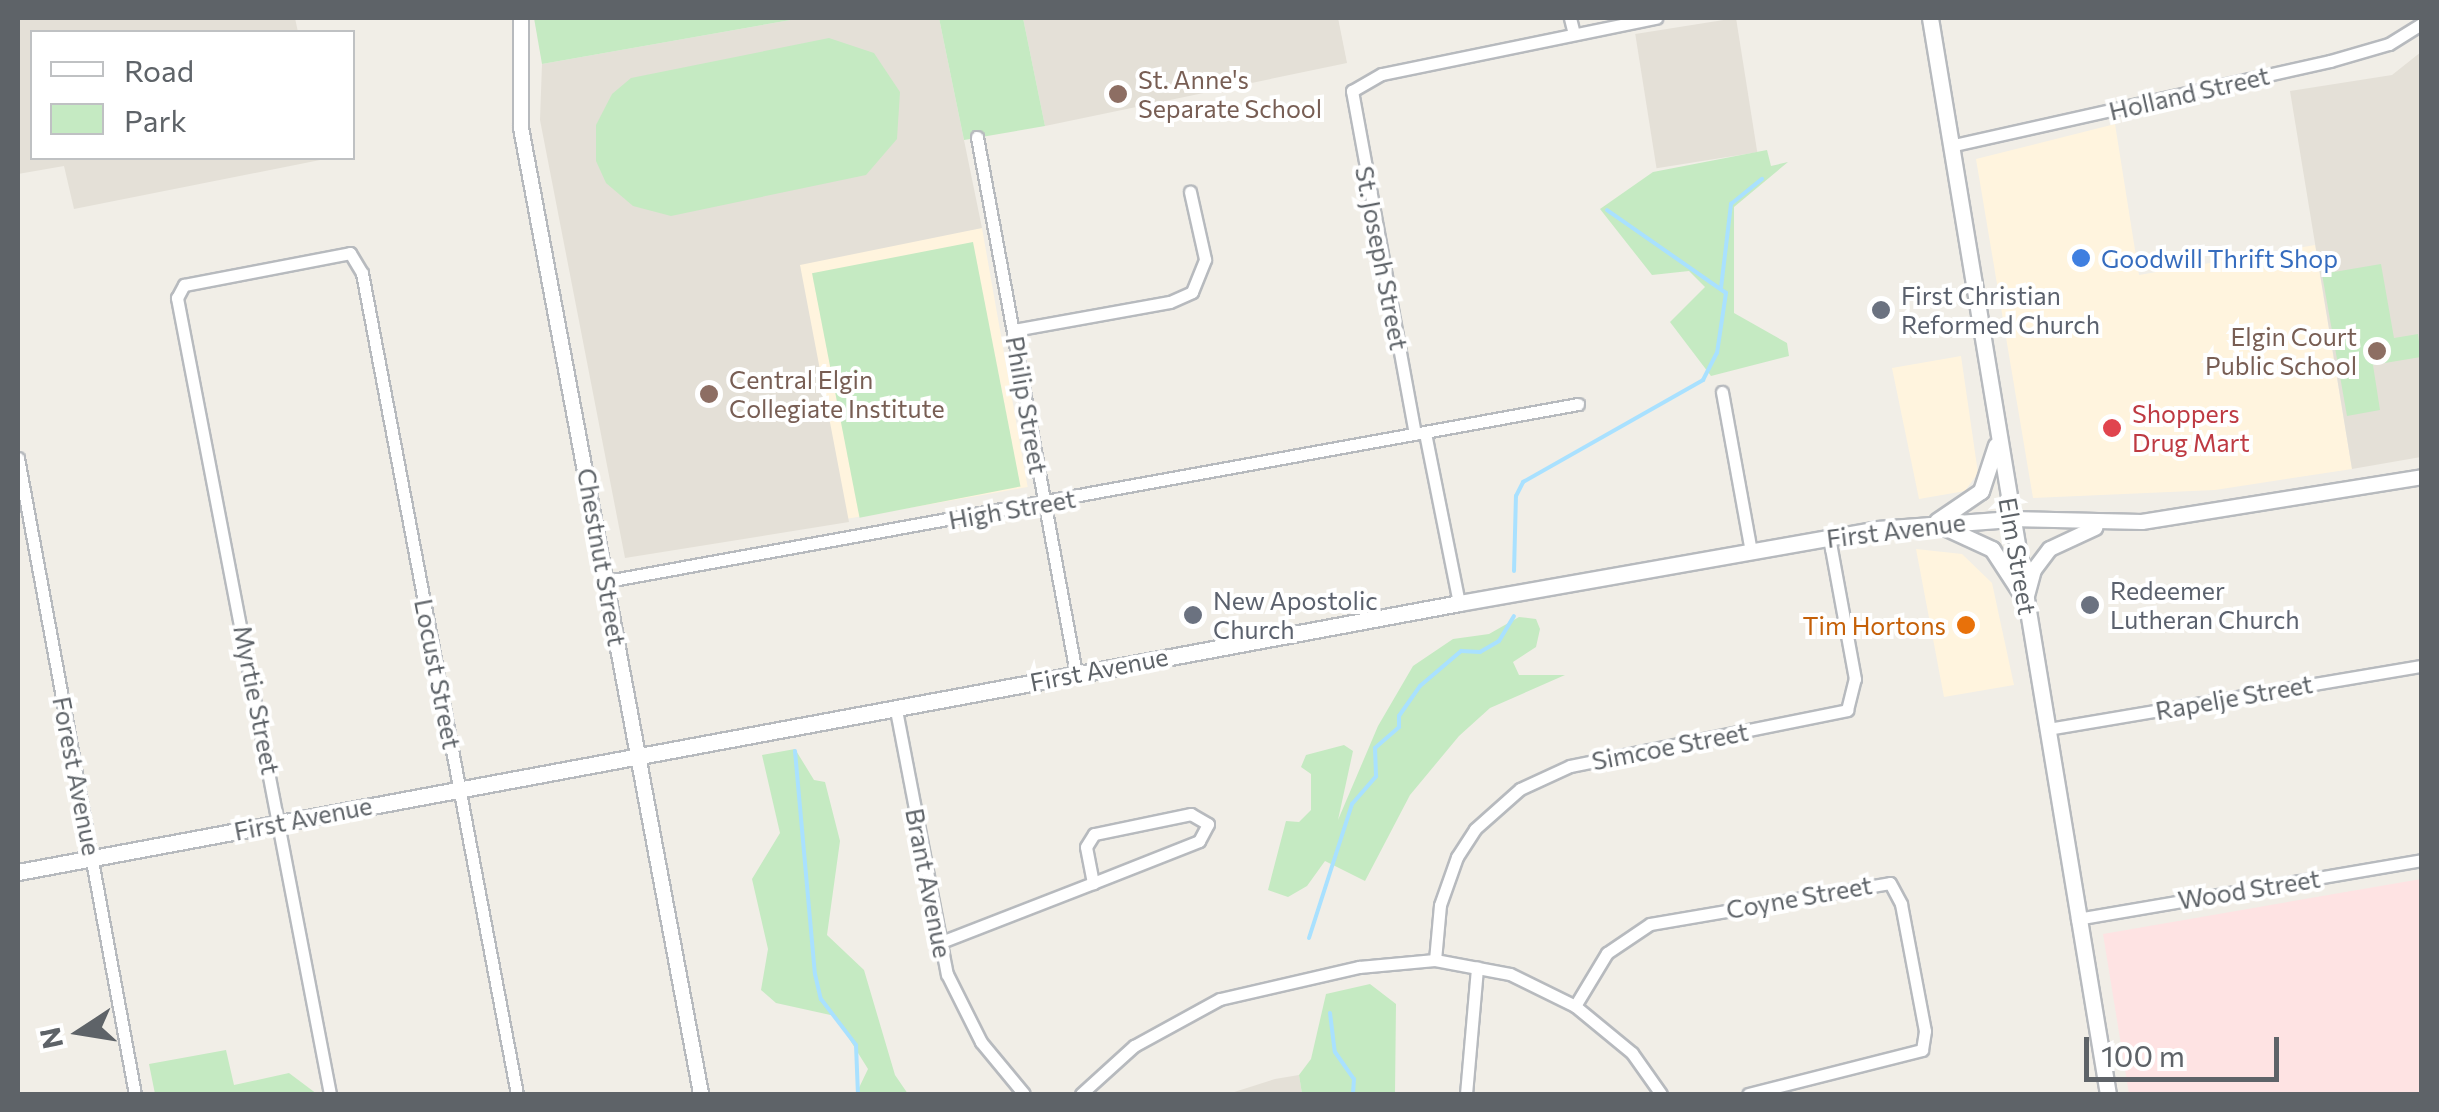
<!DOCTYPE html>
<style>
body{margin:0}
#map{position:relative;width:2439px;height:1112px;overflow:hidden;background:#f1eee7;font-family:Commissioner,sans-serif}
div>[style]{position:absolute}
.commercial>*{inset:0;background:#fff4de;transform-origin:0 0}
.education>*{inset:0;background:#e4e0d7;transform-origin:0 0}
.medical>*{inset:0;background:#fee3e3}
.green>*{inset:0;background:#c5eac2;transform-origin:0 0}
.stream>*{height:4px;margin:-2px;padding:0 2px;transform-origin:2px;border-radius:2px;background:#a9e1ff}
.roads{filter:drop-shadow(2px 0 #b7babe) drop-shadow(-2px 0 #b7babe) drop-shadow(0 2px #b7babe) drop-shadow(0 -2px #b7babe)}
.minor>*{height:11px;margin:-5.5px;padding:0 5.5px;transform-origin:5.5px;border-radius:5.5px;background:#fff}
.tertiary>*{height:14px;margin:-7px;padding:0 7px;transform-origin:7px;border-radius:7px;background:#fff}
.secondary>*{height:15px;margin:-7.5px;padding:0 7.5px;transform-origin:7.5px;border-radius:7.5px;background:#fff}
.dots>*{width:28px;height:28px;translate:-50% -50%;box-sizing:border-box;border:5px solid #fff;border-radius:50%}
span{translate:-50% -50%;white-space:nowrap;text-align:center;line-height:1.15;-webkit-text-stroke:8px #fff;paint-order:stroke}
.education-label{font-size:25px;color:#785e54}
.left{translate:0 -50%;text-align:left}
.right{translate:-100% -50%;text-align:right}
.street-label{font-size:25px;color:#5e6368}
.shop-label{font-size:25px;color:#366cbe}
.worship-label{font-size:25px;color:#5b616d}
.health-label{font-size:25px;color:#be3a42}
.food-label{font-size:25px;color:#c56008}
.frame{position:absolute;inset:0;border:20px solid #5e6368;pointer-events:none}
.legend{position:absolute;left:30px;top:30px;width:325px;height:130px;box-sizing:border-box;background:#fff;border:2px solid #bfc1c3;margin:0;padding:12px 18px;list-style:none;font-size:30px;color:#5e6368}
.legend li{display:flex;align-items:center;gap:20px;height:50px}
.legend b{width:50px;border:2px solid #bfc1c3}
.north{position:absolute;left:30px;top:982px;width:100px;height:100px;-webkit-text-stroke:8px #fff;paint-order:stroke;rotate:258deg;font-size:28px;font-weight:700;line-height:40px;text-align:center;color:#5e6368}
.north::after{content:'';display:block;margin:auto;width:35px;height:45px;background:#5e6368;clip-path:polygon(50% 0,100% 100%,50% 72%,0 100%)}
.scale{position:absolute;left:2084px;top:1037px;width:195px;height:45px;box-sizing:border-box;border:5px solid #5e6368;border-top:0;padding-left:12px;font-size:30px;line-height:35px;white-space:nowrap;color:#5e6368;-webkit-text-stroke:8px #fff;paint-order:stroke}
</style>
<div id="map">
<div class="commercial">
<div style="clip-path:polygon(2115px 124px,2139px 275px,2315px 245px,2352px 469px,2215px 490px,2033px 498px,1976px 159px)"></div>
<div style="left:982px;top:228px;width:263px;height:186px;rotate:80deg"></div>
<div style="clip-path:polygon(1961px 356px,1978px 473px,1965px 491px,1919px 499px,1892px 368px)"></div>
<div style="clip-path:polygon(1916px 549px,1962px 554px,1992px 583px,2014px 685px,1944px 697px)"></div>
</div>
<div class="education">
<div style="clip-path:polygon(18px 18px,295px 18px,298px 32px,32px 32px,32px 158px,325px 159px,74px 209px,64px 166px,18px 174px)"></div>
<div style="clip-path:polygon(802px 18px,939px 18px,982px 228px,800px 265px,849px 522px,625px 558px,540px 120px,542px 64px)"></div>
<div style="clip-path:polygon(1023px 18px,1338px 18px,1347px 63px,1045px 126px)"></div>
<div style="left:1736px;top:18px;width:136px;height:102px;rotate:81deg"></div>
<div style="clip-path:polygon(2421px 52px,2421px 457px,2352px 469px,2290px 91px,2392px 75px)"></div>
<div style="clip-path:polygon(1299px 1075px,1302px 1094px,1228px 1094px,1275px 1079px)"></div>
</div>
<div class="medical">
<div style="clip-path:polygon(2421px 879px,2421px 1094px,2129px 1094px,2103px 934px)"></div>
</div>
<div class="green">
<div style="clip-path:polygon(534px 18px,802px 18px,542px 64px)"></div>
<div style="clip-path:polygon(939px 18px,1023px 18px,1045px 126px,964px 140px)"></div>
<div style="clip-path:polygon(829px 38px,874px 53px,900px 92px,897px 139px,866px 175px,671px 216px,633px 206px,606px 183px,596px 161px,596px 125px,612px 94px,631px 78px)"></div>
<div style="clip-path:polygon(1767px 150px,1771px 166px,1788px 162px,1734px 207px,1734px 313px,1787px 343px,1789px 356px,1711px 376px,1670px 322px,1705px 287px,1689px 271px,1652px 275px,1600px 209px,1653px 172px)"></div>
<div style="left:973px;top:242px;width:249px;height:164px;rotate:79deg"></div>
<div style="clip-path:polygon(2381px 264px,2394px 338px,2418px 334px,2421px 357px,2373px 365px,2380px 410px,2347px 416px,2322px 274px)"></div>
<div style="clip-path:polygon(1519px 617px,1536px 619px,1540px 629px,1536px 647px,1513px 662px,1519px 675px,1565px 675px,1490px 708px,1459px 736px,1410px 795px,1365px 881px,1325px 861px,1307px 886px,1288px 897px,1268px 890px,1286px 821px,1299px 822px,1311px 810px,1311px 774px,1301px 767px,1306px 755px,1344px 745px,1353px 751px,1338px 820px,1378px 726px,1413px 666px,1453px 639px,1489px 634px)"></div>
<div style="clip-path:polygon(795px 749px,814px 780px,825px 782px,840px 841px,827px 935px,864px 970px,895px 1075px,908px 1094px,856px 1094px,868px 1069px,835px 1016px,776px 1003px,761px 990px,768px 949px,752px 879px,780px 833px,762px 755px)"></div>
<div style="clip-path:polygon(1370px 984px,1396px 1004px,1395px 1094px,1302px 1094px,1299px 1075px,1311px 1059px,1326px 994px)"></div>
<div style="clip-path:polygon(226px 1050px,234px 1085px,289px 1073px,317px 1094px,155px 1094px,149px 1064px)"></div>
</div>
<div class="stream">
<div style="left:1721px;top:288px;width:85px;rotate:-83.2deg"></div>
<div style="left:1731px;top:204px;width:40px;rotate:-39deg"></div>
<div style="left:1514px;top:571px;width:75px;rotate:-88.5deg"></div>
<div style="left:1516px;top:496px;width:16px;rotate:-63deg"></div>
<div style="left:1523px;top:482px;width:207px;rotate:-29.5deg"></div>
<div style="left:1703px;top:380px;width:30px;rotate:-63deg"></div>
<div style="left:1717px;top:353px;width:61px;rotate:-81.5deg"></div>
<div style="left:1726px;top:293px;width:145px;rotate:-145.1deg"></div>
<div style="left:795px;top:751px;width:224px;rotate:84.9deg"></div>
<div style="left:815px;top:974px;width:26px;rotate:77deg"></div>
<div style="left:821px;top:999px;width:58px;rotate:52.7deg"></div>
<div style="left:856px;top:1045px;width:49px;rotate:87.7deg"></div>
<div style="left:1309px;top:938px;width:141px;rotate:-72.2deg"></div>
<div style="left:1352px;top:804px;width:37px;rotate:-49deg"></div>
<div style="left:1376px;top:776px;width:28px;rotate:-92deg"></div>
<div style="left:1375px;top:748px;width:32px;rotate:-41deg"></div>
<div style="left:1399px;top:727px;width:11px;rotate:-90deg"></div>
<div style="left:1399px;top:716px;width:37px;rotate:-55deg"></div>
<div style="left:1420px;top:686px;width:54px;rotate:-40.5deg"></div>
<div style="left:1461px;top:651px;width:19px;rotate:3deg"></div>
<div style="left:1480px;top:652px;width:22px;rotate:-30deg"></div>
<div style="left:1499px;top:641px;width:29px;rotate:-59deg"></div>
<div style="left:1330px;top:1013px;width:39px;rotate:83deg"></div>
<div style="left:1335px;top:1052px;width:33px;rotate:55deg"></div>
<div style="left:1354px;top:1079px;width:15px;rotate:94deg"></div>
</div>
<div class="roads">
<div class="minor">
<div style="left:1570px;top:18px;width:16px;rotate:76deg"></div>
<div style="left:977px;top:137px;width:545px;rotate:79.54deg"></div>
<div style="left:1950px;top:146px;width:389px;rotate:-12.6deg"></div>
<div style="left:2330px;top:61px;width:61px;rotate:-16.1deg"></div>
<div style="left:2389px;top:44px;width:39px;rotate:-32deg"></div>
<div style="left:1014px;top:330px;width:158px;rotate:-10.2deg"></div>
<div style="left:1170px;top:302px;width:24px;rotate:-24deg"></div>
<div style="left:1192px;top:292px;width:35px;rotate:-68deg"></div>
<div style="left:1205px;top:259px;width:69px;rotate:-102.6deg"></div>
<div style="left:1722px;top:392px;width:163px;rotate:79.7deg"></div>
<div style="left:1425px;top:433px;width:173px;rotate:78.7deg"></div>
<div style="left:1415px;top:434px;width:349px;rotate:-100.4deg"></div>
<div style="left:1352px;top:91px;width:34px;rotate:-30deg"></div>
<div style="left:1382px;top:74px;width:280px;rotate:-11.6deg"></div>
<div style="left:18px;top:458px;width:647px;rotate:79.58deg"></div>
<div style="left:607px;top:581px;width:987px;rotate:-10.33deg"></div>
<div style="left:896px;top:710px;width:269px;rotate:79.1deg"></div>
<div style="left:947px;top:974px;width:76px;rotate:63.4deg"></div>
<div style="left:981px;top:1042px;width:67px;rotate:50.4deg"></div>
<div style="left:2048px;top:729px;width:379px;rotate:-9.6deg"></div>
<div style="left:2077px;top:919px;width:350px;rotate:-9.7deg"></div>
<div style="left:939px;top:943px;width:165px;rotate:-21.3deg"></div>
<div style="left:1093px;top:883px;width:114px;rotate:-21.6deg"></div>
<div style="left:1199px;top:841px;width:19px;rotate:-62deg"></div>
<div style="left:1208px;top:824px;width:20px;rotate:-150deg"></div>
<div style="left:1191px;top:814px;width:99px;rotate:168.3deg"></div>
<div style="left:1094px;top:834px;width:15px;rotate:122deg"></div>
<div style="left:1086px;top:847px;width:37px;rotate:79deg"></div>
<div style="left:1435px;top:960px;width:55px;rotate:-84.8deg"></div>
<div style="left:1440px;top:905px;width:51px;rotate:-70.5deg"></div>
<div style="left:1457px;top:857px;width:33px;rotate:-57deg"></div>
<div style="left:1475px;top:829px;width:60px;rotate:-41.6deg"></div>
<div style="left:1520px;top:789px;width:55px;rotate:-24.7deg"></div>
<div style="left:1570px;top:766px;width:283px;rotate:-11.4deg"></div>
<div style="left:1847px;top:710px;width:32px;rotate:-76deg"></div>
<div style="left:1855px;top:679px;width:143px;rotate:-100.4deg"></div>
<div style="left:1575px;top:1006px;width:62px;rotate:-58.9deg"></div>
<div style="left:1607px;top:953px;width:52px;rotate:-34deg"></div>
<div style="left:1650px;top:924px;width:243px;rotate:-9.7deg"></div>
<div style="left:1890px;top:883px;width:24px;rotate:62deg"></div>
<div style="left:1901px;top:904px;width:129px;rotate:79.3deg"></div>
<div style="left:1925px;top:1031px;width:19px;rotate:99deg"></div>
<div style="left:1922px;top:1050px;width:179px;rotate:165.8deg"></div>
<div style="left:330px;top:1094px;width:811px;rotate:-100.88deg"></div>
<div style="left:177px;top:298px;width:15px;rotate:-62deg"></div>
<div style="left:184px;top:285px;width:169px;rotate:-10.9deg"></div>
<div style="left:350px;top:253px;width:23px;rotate:59deg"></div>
<div style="left:362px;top:273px;width:836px;rotate:79.31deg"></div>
<div style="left:1081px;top:1094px;width:72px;rotate:-42.2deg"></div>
<div style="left:1134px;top:1046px;width:98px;rotate:-28.7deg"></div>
<div style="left:1220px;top:999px;width:143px;rotate:-13deg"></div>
<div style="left:1359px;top:967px;width:76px;rotate:-5.3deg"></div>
<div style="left:1435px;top:960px;width:76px;rotate:10.6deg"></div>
<div style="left:1510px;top:974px;width:72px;rotate:26.2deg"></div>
<div style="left:1575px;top:1006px;width:74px;rotate:39.5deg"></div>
<div style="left:1632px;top:1053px;width:50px;rotate:54.7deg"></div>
<div style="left:1466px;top:1094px;width:127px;rotate:-85deg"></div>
</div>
<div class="tertiary">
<div style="left:521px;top:18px;width:110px;rotate:90deg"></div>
<div style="left:521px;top:128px;width:983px;rotate:79.44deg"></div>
<div style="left:2011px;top:519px;width:131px;rotate:1.3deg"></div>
<div style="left:2142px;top:522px;width:284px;rotate:-9.1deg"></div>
<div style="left:2027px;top:596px;width:27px;rotate:-75deg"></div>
<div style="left:2034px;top:570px;width:26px;rotate:-53deg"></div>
<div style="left:2050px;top:549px;width:50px;rotate:-25deg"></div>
</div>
<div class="secondary">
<div style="left:1930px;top:18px;width:1091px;rotate:80.61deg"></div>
<div style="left:1937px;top:521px;width:53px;rotate:-34.3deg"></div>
<div style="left:1981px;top:491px;width:48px;rotate:-71.9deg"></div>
<div style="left:1942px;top:526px;width:55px;rotate:24.7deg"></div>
<div style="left:1992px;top:549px;width:51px;rotate:56.9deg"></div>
<div style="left:18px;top:872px;width:1466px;rotate:-10.57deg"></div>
<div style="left:1459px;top:603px;width:425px;rotate:-10deg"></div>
<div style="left:1878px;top:529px;width:133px;rotate:-4.3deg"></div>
</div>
</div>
<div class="dots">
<div style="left:1118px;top:94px;background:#8d6e63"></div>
<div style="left:2081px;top:258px;background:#3f7fe0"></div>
<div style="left:1881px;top:310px;background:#6b7280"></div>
<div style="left:2377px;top:351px;background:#8d6e63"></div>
<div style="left:709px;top:394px;background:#8d6e63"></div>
<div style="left:2112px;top:428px;background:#e0444e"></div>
<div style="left:2090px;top:605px;background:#6b7280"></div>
<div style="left:1193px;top:615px;background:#6b7280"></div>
<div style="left:1966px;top:625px;background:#e8710a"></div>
</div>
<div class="education-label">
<span class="left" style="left:1138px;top:94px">St. Anne's<br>Separate School</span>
<span class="right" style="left:2357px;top:351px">Elgin Court<br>Public School</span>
<span class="left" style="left:729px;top:394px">Central Elgin<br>Collegiate Institute</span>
</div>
<div class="street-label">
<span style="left:2189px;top:93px;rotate:-13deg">Holland Street</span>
<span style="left:1382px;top:258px;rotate:79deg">St. Joseph Street</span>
<span style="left:1027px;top:405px;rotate:80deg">Philip Street</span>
<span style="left:1012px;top:509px;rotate:-10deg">High Street</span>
<span style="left:1896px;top:530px;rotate:-7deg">First Avenue</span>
<span style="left:2018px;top:556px;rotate:80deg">Elm Street</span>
<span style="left:602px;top:557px;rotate:80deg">Chestnut Street</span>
<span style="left:1099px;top:669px;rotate:-11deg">First Avenue</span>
<span style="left:438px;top:674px;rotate:79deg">Locust Street</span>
<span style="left:2234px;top:697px;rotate:-10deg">Rapelje Street</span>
<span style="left:257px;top:700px;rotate:79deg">Myrtie Street</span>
<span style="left:1670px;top:746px;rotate:-11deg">Simcoe Street</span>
<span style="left:77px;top:776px;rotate:79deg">Forest Avenue</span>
<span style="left:303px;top:818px;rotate:-11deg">First Avenue</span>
<span style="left:929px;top:883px;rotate:79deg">Brant Avenue</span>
<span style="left:2249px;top:889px;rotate:-9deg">Wood Street</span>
<span style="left:1799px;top:897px;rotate:-10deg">Coyne Street</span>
</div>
<div class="shop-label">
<span class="left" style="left:2101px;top:258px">Goodwill Thrift Shop</span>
</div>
<div class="worship-label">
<span class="left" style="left:1901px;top:310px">First Christian<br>Reformed Church</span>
<span class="left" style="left:2110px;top:605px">Redeemer<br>Lutheran Church</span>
<span class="left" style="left:1213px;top:615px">New Apostolic<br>Church</span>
</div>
<div class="health-label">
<span class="left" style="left:2132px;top:428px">Shoppers<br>Drug Mart</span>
</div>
<div class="food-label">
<span class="right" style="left:1946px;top:625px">Tim Hortons</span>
</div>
<div class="frame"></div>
<ul class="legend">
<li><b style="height:12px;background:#fff"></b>Road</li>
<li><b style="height:28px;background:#c5eac2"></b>Park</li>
</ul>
<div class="north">N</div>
<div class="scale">100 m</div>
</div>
